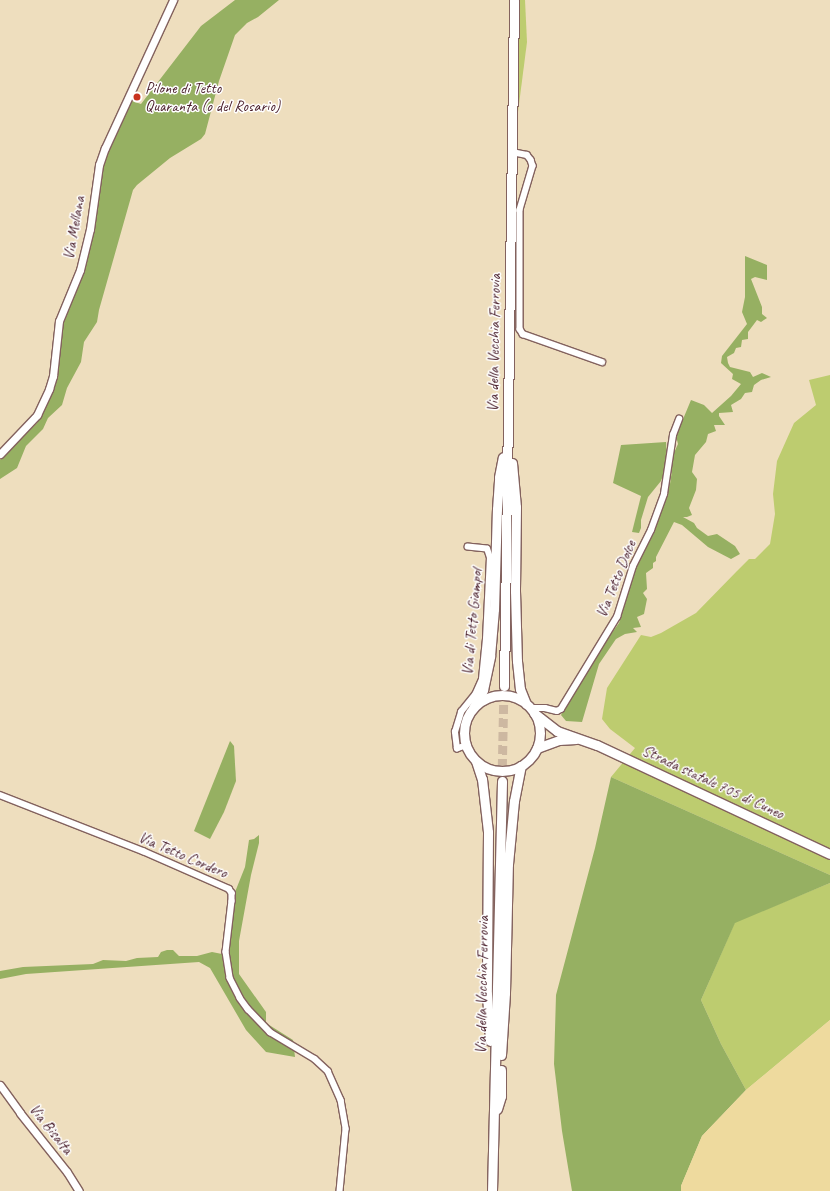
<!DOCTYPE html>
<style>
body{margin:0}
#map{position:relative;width:830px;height:1191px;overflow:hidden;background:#eedebe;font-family:Caveat,sans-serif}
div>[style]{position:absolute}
.green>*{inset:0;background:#bdcc6f}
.forest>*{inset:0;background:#96b062}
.sand>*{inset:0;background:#eeda9e}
.primary-tunnel>*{height:9px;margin-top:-4.5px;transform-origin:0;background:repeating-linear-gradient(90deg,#cdb8a1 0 9px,transparent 0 13.5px)}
.roads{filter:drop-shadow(1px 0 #83625e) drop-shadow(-1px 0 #83625e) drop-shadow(0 1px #83625e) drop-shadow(0 -1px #83625e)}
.minor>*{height:5.5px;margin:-2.75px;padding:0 2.75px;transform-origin:2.75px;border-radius:2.75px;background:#fff}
.tertiary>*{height:7px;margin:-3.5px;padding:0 3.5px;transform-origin:3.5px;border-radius:3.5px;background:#fff}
.primary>*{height:9px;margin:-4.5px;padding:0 4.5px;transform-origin:4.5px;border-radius:4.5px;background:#fff}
.primary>.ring{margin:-4.5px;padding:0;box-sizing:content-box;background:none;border:9px solid #fff;border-radius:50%}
.trunk>*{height:9px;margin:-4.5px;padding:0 4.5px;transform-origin:4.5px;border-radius:4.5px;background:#fff}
.dots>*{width:11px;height:11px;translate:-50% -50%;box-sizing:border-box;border:2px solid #fff;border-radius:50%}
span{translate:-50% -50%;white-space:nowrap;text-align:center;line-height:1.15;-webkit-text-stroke:3px #fff;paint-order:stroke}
.poi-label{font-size:16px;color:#4a1f2b}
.left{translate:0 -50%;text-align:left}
.street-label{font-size:16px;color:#4a1f2b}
</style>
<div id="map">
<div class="green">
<div style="clip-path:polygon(519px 0,525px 0,527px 42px,518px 112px)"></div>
<div style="clip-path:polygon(830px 375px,830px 875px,611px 777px,635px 748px,610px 729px,602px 719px,607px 688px,641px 635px,651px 637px,661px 633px,696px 613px,737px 571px,749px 559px,755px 559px,770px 544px,775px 514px,773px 494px,777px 461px,794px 423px,816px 405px,809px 380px)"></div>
<div style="clip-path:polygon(830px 883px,830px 1020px,746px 1090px,721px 1044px,701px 1000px,735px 922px)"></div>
</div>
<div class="forest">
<div style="clip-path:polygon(235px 0,279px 0,258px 17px,247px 23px,235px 35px,219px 81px,205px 134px,201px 139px,170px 158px,137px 185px,133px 190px,99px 310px,97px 322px,84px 342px,81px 362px,67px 388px,62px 405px,48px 418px,43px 429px,26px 446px,17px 468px,0 479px,0 460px,37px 423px,52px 389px,62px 321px,84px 268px,100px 176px,108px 149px,129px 104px,132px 101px,141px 104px,201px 26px)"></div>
<div style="clip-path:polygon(745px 256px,767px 265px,767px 280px,755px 277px,751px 279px,762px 307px,762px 314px,767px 318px,761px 322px,757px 320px,748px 332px,748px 339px,742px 340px,741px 347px,736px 348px,734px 353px,727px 357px,728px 363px,730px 367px,750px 372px,753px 377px,762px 373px,771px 377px,761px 380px,754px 385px,752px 392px,745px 393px,741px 399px,731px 405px,733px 412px,719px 413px,719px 416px,725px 425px,714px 425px,716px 431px,708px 434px,706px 442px,695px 455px,692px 472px,697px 479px,696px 490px,689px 508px,692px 515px,687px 517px,683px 517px,694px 523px,697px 528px,708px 536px,717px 534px,735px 546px,740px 554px,731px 559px,708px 547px,682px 525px,674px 522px,656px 557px,656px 561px,653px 563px,653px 568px,646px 573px,647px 589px,643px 593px,647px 599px,644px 614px,637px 617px,641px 627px,633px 628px,637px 632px,625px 634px,616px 639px,599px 664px,582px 722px,566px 721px,561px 715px,603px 645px,619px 623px,637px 563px,654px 533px,670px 484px,672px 470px,665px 470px,661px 481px,648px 497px,641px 520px,641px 528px,639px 533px,632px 532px,641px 496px,613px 483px,621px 445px,666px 442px,667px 457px,672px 457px,678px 444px,676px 436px,691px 400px,704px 405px,712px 413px,731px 396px,741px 384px,732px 379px,733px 374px,721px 363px,722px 356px,747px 324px,742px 312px,745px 297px)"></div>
<div style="clip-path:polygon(230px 741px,234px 746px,236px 781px,224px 812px,210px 839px,194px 831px)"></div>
<div style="clip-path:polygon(611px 777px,830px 875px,830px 883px,735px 923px,701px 1000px,721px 1044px,746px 1090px,702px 1136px,681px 1186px,681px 1191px,572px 1191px,562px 1131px,554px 1064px,556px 995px,595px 848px)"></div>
<div style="clip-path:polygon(259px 835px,259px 843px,251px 875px,239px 941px,239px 974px,266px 1012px,266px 1023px,293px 1040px,295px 1057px,266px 1052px,246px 1030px,210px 968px,199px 962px,26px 974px,0 979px,0 971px,23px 967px,93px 964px,103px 960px,126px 961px,137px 958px,158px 957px,161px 952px,167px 950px,173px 950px,179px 956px,197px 956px,212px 952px,227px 955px,235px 892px,245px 867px,249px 840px,254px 839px)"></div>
</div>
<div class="sand">
<div style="clip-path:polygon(830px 1020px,830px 1191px,681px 1191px,681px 1186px,702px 1136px,746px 1090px)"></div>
</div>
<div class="primary-tunnel">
<div style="left:502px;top:781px;width:95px;rotate:-88.8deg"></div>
</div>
<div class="roads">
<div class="minor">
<div style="left:512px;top:152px;width:15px;rotate:11deg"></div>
<div style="left:527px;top:155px;width:6px;rotate:51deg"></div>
<div style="left:531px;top:160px;width:6px;rotate:72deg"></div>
<div style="left:533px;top:166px;width:46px;rotate:106.5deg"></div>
<div style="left:520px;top:210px;width:119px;rotate:90deg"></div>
<div style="left:520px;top:329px;width:6px;rotate:59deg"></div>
<div style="left:523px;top:334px;width:84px;rotate:19.5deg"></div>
<div style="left:530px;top:708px;width:15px"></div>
<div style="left:545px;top:708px;width:12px;rotate:14deg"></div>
<div style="left:557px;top:711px;width:4px;rotate:-27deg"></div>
<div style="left:561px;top:709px;width:108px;rotate:-58.7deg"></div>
<div style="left:617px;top:617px;width:53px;rotate:-72.6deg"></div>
<div style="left:633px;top:566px;width:40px;rotate:-63.4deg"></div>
<div style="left:651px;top:530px;width:38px;rotate:-70deg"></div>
<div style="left:664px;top:494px;width:60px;rotate:-81.3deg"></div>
<div style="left:673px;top:435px;width:17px;rotate:-69deg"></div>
<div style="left:466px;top:746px;width:9px;rotate:162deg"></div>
<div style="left:457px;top:749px;width:17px;rotate:-97deg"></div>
<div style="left:455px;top:732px;width:21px;rotate:-73deg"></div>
<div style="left:461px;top:712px;width:22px;rotate:-51deg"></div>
<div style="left:475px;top:695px;width:17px;rotate:-66deg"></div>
<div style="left:482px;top:679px;width:40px;rotate:-84.3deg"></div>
<div style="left:486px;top:639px;width:81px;rotate:-87.2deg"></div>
<div style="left:490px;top:558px;width:9px;rotate:-108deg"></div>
<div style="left:487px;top:549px;width:19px;rotate:-174deg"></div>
<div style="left:0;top:795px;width:154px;rotate:21.4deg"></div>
<div style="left:143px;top:851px;width:94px;rotate:23.8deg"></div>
<div style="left:229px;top:889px;width:5px;rotate:53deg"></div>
<div style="left:232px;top:893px;width:8px;rotate:90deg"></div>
<div style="left:232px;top:901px;width:51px;rotate:96.7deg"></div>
<div style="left:226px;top:952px;width:26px;rotate:81deg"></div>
<div style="left:230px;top:978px;width:22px;rotate:63deg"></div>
<div style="left:240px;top:998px;width:14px;rotate:54deg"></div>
<div style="left:248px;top:1009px;width:32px;rotate:46deg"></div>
<div style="left:270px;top:1032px;width:52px;rotate:31deg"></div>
<div style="left:315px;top:1059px;width:18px;rotate:43deg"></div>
<div style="left:328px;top:1071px;width:32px;rotate:66deg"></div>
<div style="left:341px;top:1100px;width:29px;rotate:80deg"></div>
<div style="left:346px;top:1129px;width:62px;rotate:95.5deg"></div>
</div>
<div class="tertiary">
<div style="left:0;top:454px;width:54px;rotate:-46.5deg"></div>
<div style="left:37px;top:415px;width:29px;rotate:-65deg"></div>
<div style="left:49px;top:389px;width:14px;rotate:-73deg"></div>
<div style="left:53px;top:376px;width:55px;rotate:-83.8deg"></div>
<div style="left:59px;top:321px;width:55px;rotate:-67.6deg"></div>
<div style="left:80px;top:270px;width:42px;rotate:-76.3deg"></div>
<div style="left:90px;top:229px;width:65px;rotate:-82deg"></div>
<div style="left:99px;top:165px;width:18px;rotate:-71deg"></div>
<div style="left:105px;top:148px;width:163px;rotate:-65.3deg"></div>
<div style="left:0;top:1085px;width:34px;rotate:54deg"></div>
<div style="left:20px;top:1113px;width:75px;rotate:51.5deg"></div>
<div style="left:67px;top:1172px;width:22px;rotate:58deg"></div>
</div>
<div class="primary">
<div style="left:512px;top:463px;width:44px;rotate:84.8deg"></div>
<div style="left:516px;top:507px;width:84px;rotate:90.7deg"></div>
<div style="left:515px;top:591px;width:70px;rotate:88.4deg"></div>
<div style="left:517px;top:661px;width:28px;rotate:84deg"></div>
<div style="left:520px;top:689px;width:16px;rotate:68deg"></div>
<div style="left:504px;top:686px;width:686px;rotate:-89.16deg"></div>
<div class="ring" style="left:464px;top:695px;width:67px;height:67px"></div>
<div style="left:473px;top:708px;width:21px;rotate:-61deg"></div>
<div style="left:483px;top:690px;width:35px;rotate:-78deg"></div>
<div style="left:490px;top:656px;width:47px;rotate:-85.1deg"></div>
<div style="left:494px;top:609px;width:100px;rotate:-88.3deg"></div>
<div style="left:497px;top:509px;width:32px;rotate:-86deg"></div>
<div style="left:499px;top:477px;width:20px;rotate:-79deg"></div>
<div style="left:476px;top:761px;width:19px;rotate:72deg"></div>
<div style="left:482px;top:779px;width:53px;rotate:83.5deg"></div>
<div style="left:488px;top:832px;width:162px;rotate:90.4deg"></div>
<div style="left:487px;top:994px;width:47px;rotate:86.3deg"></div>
<div style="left:501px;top:1055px;width:62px;rotate:-86.3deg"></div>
<div style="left:505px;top:993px;width:129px;rotate:-88.7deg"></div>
<div style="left:508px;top:864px;width:63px;rotate:-84.6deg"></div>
<div style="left:514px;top:801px;width:36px;rotate:-79deg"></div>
<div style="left:497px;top:1109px;width:14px;rotate:-73deg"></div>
<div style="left:501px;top:1096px;width:26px;rotate:-90deg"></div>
<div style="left:492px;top:1191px;width:410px;rotate:-88.6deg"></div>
</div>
<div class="trunk">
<div style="left:534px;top:713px;width:29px;rotate:38deg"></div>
<div style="left:557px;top:731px;width:42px;rotate:19.3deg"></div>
<div style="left:597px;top:745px;width:257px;rotate:25.1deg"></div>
<div style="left:537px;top:748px;width:23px;rotate:-20deg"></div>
<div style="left:559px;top:740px;width:17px;rotate:-3deg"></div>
</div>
</div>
<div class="dots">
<div style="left:137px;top:97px;background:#c8321e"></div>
</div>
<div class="poi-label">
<span class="left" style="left:145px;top:97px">Pilone di Tetto<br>Quaranta (o del Rosario)</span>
</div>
<div class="street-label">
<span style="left:74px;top:228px;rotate:-80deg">Via Mellana</span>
<span style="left:494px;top:343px;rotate:-89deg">Via della Vecchia Ferrovia</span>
<span style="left:616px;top:579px;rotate:-68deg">Via Tetto Dolce</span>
<span style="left:472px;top:622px;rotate:-85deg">Via di Tetto Giampol</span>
<span style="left:713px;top:782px;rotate:25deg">Strada statale 705 di Cuneo</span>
<span style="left:183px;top:855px;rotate:23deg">Via Tetto Cordero</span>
<span style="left:482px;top:985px;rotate:-89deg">Via della Vecchia Ferrovia</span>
<span style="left:51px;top:1129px;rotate:51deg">Via Bisalta</span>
</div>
</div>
